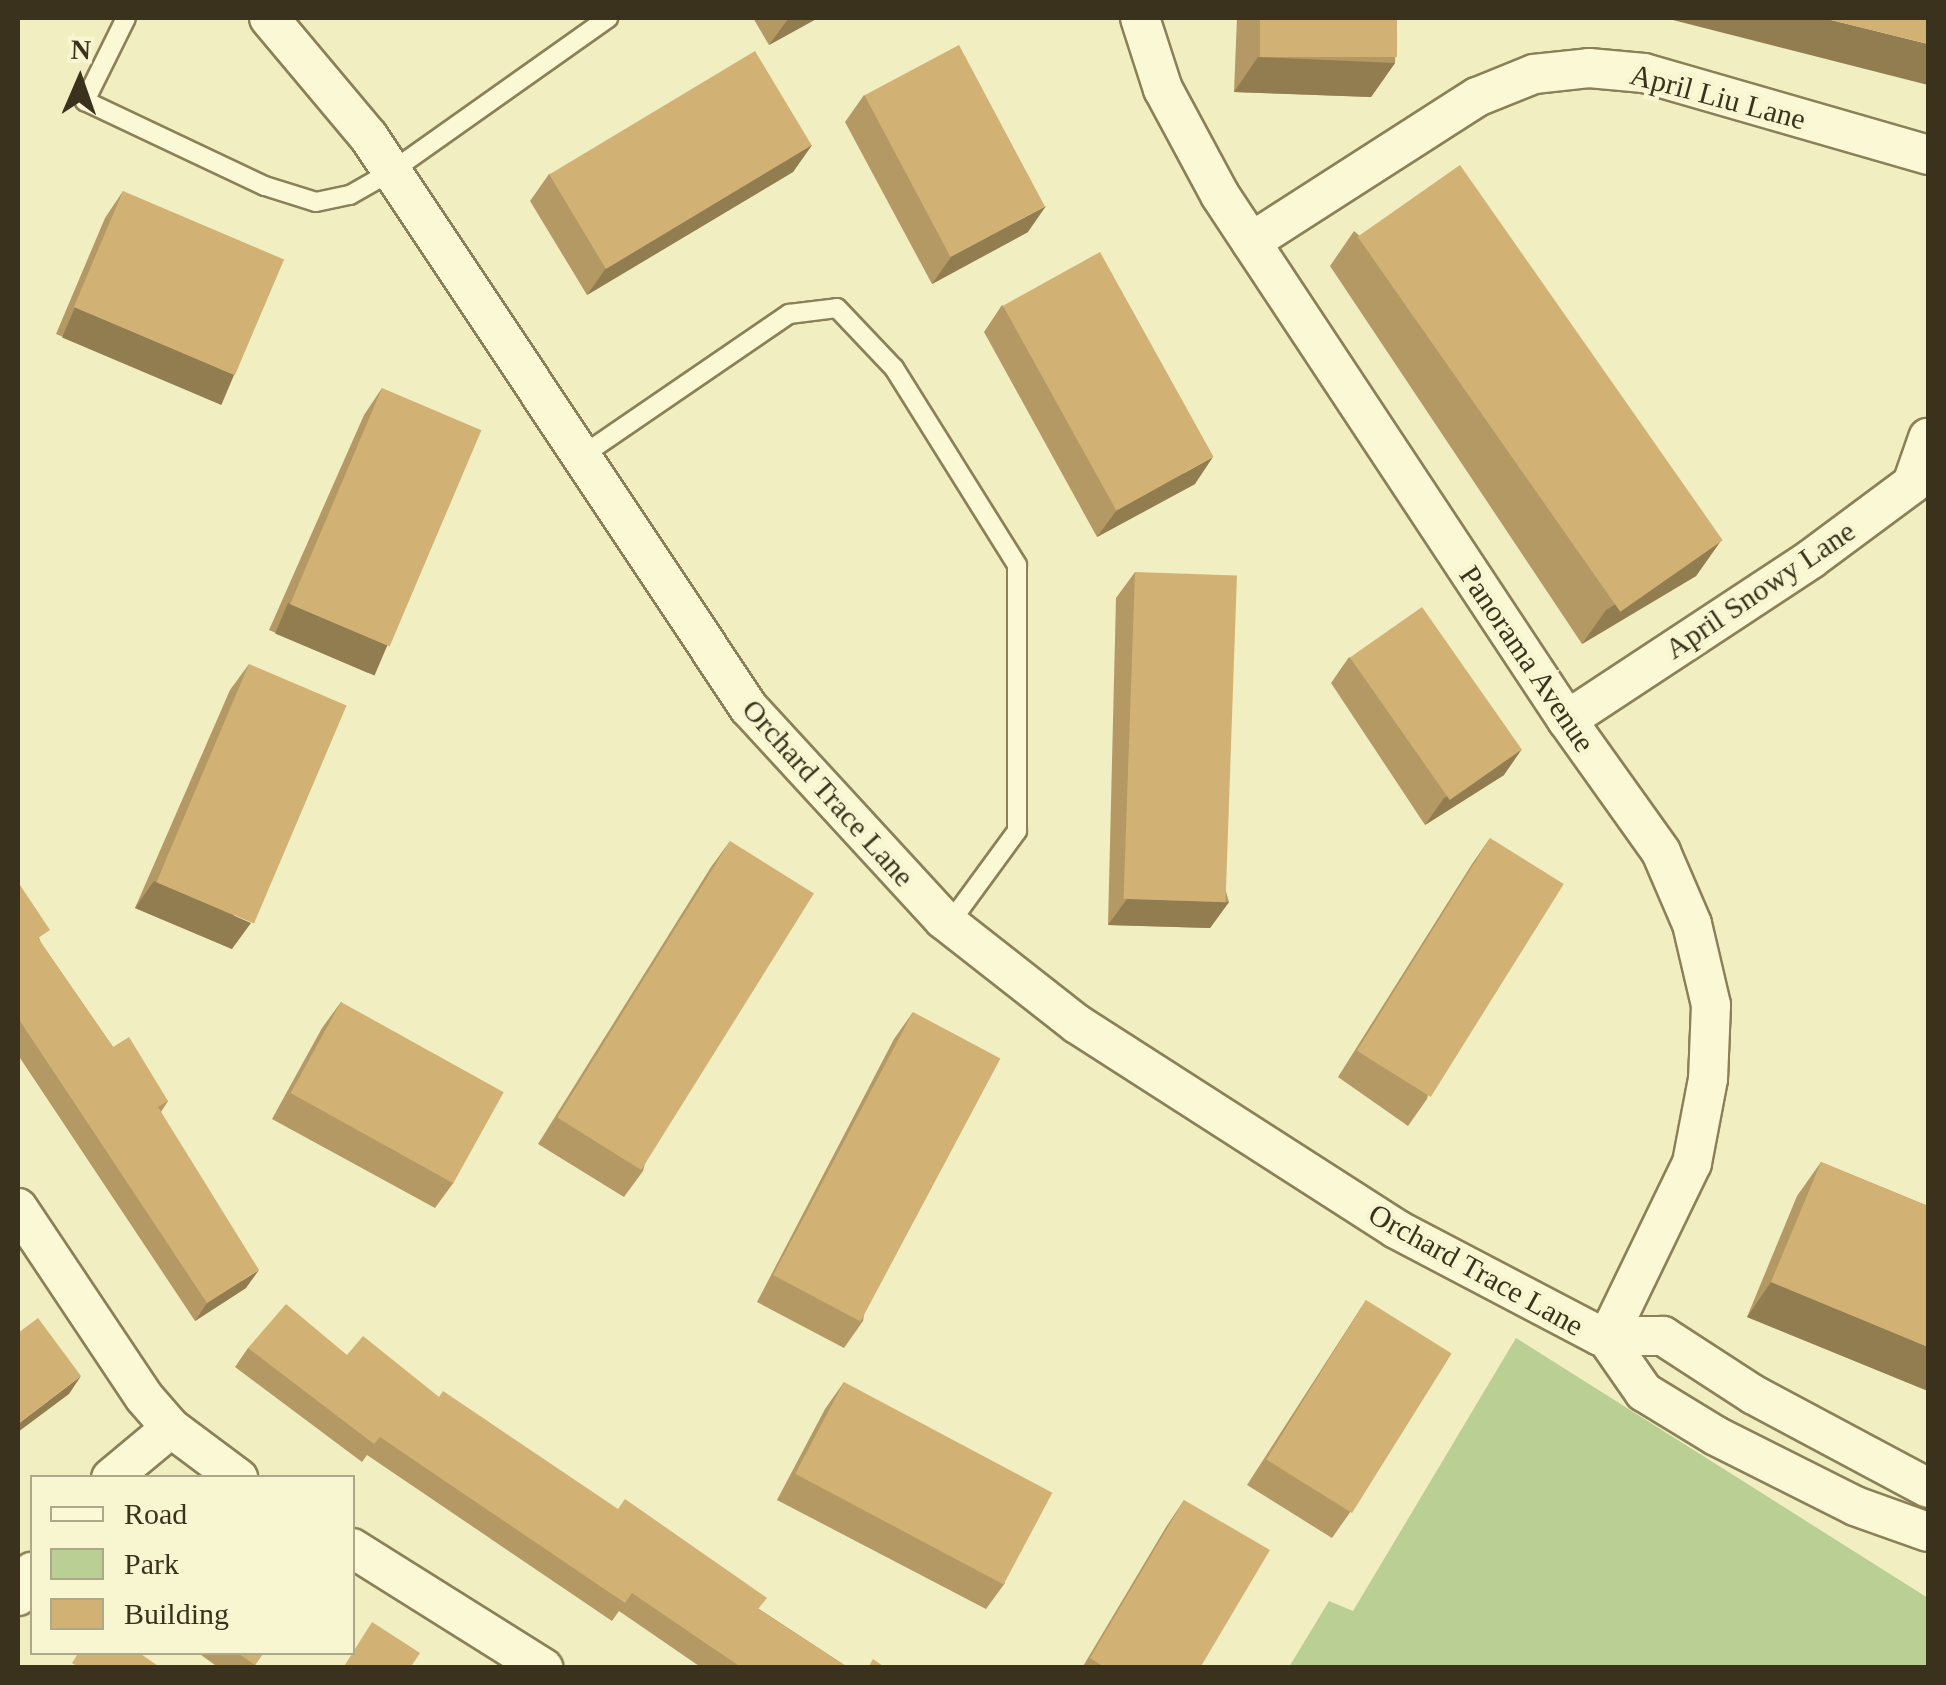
<!DOCTYPE html>
<style>
body{margin:0}
#map{position:relative;width:1946px;height:1685px;overflow:hidden;background:#f1eec1;font-family:Georgia,serif}
div>[style]{position:absolute}
.green>*{inset:0;background:#bacf94}
.roads{filter:drop-shadow(2px 0 #8b8057) drop-shadow(-2px 0 #8b8057) drop-shadow(0 2px #8b8057) drop-shadow(0 -2px #8b8057)}
.lane>*{height:18px;margin:-9px;padding:0 9px;transform-origin:9px;border-radius:9px;background:#fbf9d5}
.street>*{height:38px;margin:-19px;padding:0 19px;transform-origin:19px;border-radius:19px;background:#fbf9d5}
.wall>*{inset:0;background:#b49964}
.shaded-wall>*{inset:0;background:#927d51;transform-origin:0 0}
.building>*{inset:0;background:#d1b274;transform-origin:0 0}
span{translate:-50% -50%;white-space:nowrap;text-align:center;line-height:1.15;-webkit-text-stroke:9px #f8f6d1;paint-order:stroke}
.street-label{font-size:30px;color:#3a321d}
.frame{position:absolute;inset:0;border:20px solid #3a321d;pointer-events:none}
.legend{position:absolute;left:30px;top:1475px;width:325px;height:180px;box-sizing:border-box;background:#f8f6d1;border:2px solid #aca889;margin:0;padding:12px 18px;list-style:none;font-size:30px;color:#3a321d}
.legend li{display:flex;align-items:center;gap:20px;height:50px}
.legend b{width:50px;border:2px solid #aca889}
.north{position:absolute;left:30px;top:30px;width:100px;height:100px;-webkit-text-stroke:8px #f8f6d1;paint-order:stroke;rotate:2deg;font-size:28px;font-weight:700;line-height:40px;text-align:center;color:#3a321d}
.north::after{content:'';display:block;margin:auto;width:35px;height:45px;background:#3a321d;clip-path:polygon(50% 0,100% 100%,50% 72%,0 100%)}
</style>
<div id="map">
<div class="green">
<div style="clip-path:polygon(1516px 1338px,1928px 1598px,1928px 1667px,1289px 1667px,1329px 1601px,1353px 1611px)"></div>
</div>
<div class="roads">
<div class="lane">
<div style="left:126px;top:18px;width:93px;rotate:116.3deg"></div>
<div style="left:85px;top:101px;width:199px;rotate:25.3deg"></div>
<div style="left:265px;top:186px;width:53px;rotate:17.4deg"></div>
<div style="left:316px;top:202px;width:35px;rotate:-12deg"></div>
<div style="left:350px;top:195px;width:48px;rotate:-29.7deg"></div>
<div style="left:392px;top:171px;width:265px;rotate:-35.3deg"></div>
<div style="left:583px;top:455px;width:250px;rotate:-34.4deg"></div>
<div style="left:789px;top:314px;width:48px;rotate:-7.1deg"></div>
<div style="left:837px;top:308px;width:83px;rotate:46.5deg"></div>
<div style="left:894px;top:368px;width:232px;rotate:58deg"></div>
<div style="left:1017px;top:565px;width:266px;rotate:90deg"></div>
<div style="left:1017px;top:831px;width:115px;rotate:126.2deg"></div>
</div>
<div class="street">
<div style="left:269px;top:18px;width:155px;rotate:50deg"></div>
<div style="left:369px;top:137px;width:686px;rotate:56.36deg"></div>
<div style="left:749px;top:708px;width:287px;rotate:47.4deg"></div>
<div style="left:943px;top:919px;width:170px;rotate:38.1deg"></div>
<div style="left:1077px;top:1024px;width:379px;rotate:32.7deg"></div>
<div style="left:1396px;top:1229px;width:230px;rotate:27.7deg"></div>
<div style="left:1600px;top:1336px;width:63px"></div>
<div style="left:1663px;top:1336px;width:108px;rotate:33deg"></div>
<div style="left:1754px;top:1395px;width:197px;rotate:28.1deg"></div>
<div style="left:1140px;top:18px;width:75px;rotate:72.1deg"></div>
<div style="left:1163px;top:89px;width:120px;rotate:61.7deg"></div>
<div style="left:1220px;top:195px;width:629px;rotate:56.54deg"></div>
<div style="left:1567px;top:720px;width:162px;rotate:54.5deg"></div>
<div style="left:1661px;top:852px;width:78px;rotate:66.7deg"></div>
<div style="left:1692px;top:924px;width:83px;rotate:76.8deg"></div>
<div style="left:1711px;top:1005px;width:74px;rotate:92.3deg"></div>
<div style="left:1708px;top:1079px;width:86px;rotate:100.8deg"></div>
<div style="left:1692px;top:1163px;width:195px;rotate:115.8deg"></div>
<div style="left:1251px;top:242px;width:269px;rotate:-32.7deg"></div>
<div style="left:1477px;top:97px;width:61px;rotate:-22deg"></div>
<div style="left:1534px;top:74px;width:55px;rotate:-6.2deg"></div>
<div style="left:1589px;top:68px;width:55px;rotate:5.2deg"></div>
<div style="left:1644px;top:73px;width:296px;rotate:16.1deg"></div>
<div style="left:1567px;top:720px;width:292px;rotate:-33.4deg"></div>
<div style="left:1811px;top:559px;width:126px;rotate:-36.6deg"></div>
<div style="left:1912px;top:484px;width:49px;rotate:-70.8deg"></div>
<div style="left:18px;top:1208px;width:227px;rotate:56.3deg"></div>
<div style="left:144px;top:1397px;width:41px;rotate:48.9deg"></div>
<div style="left:171px;top:1428px;width:84px;rotate:36.7deg"></div>
<div style="left:1607px;top:1339px;width:65px;rotate:55.1deg"></div>
<div style="left:1644px;top:1392px;width:84px;rotate:31.4deg"></div>
<div style="left:1716px;top:1436px;width:156px;rotate:26.7deg"></div>
<div style="left:1855px;top:1506px;width:77px;rotate:19.6deg"></div>
<div style="left:111px;top:1478px;width:78px;rotate:-39.8deg"></div>
<div style="left:352px;top:1548px;width:226px;rotate:32.1deg"></div>
<div style="left:18px;top:1596px;width:28px;rotate:-60deg"></div>
</div>
</div>
<div class="wall">
<div style="clip-path:polygon(753px 18px,818px 18px,769px 45px)"></div>
<div style="clip-path:polygon(1237px 18px,1397px 18px,1395px 63px,1371px 97px,1234px 92px)"></div>
<div style="clip-path:polygon(864px 95px,1028px 232px,932px 284px,845px 122px)"></div>
<div style="clip-path:polygon(812px 145px,793px 172px,587px 295px,530px 201px,549px 174px)"></div>
<div style="clip-path:polygon(123px 191px,217px 400px,56px 334px,105px 218px)"></div>
<div style="clip-path:polygon(1354px 231px,1720px 542px,1696px 576px,1582px 644px,1330px 266px)"></div>
<div style="clip-path:polygon(1002px 305px,1195px 484px,1097px 537px,984px 332px)"></div>
<div style="clip-path:polygon(382px 388px,387px 646px,368px 673px,269px 630px,364px 415px)"></div>
<div style="clip-path:polygon(1135px 572px,1229px 902px,1210px 928px,1108px 925px,1116px 598px)"></div>
<div style="clip-path:polygon(1349px 657px,1504px 775px,1425px 825px,1331px 683px)"></div>
<div style="clip-path:polygon(249px 664px,232px 949px,135px 908px,230px 690px)"></div>
<div style="clip-path:polygon(1490px 838px,1427px 1099px,1408px 1126px,1338px 1077px,1472px 864px)"></div>
<div style="clip-path:polygon(730px 841px,643px 1171px,624px 1197px,538px 1144px,711px 867px)"></div>
<div style="clip-path:polygon(18px 882px,41px 943px,113px 1047px,168px 1101px,161px 1112px,246px 1288px,195px 1321px,18px 1055px)"></div>
<div style="clip-path:polygon(341px 1002px,454px 1182px,435px 1208px,272px 1119px,322px 1028px)"></div>
<div style="clip-path:polygon(913px 1012px,863px 1321px,844px 1348px,757px 1302px,894px 1039px)"></div>
<div style="clip-path:polygon(1821px 1162px,1928px 1206px,1928px 1391px,1747px 1317px,1797px 1196px)"></div>
<div style="clip-path:polygon(1366px 1300px,1351px 1511px,1332px 1538px,1247px 1485px)"></div>
<div style="clip-path:polygon(248px 1348px,347px 1355px,439px 1397px,759px 1609px,849px 1668px,702px 1668px,619px 1611px,612px 1621px,367px 1455px,362px 1462px,235px 1367px)"></div>
<div style="clip-path:polygon(844px 1382px,1005px 1583px,986px 1609px,777px 1500px,825px 1409px)"></div>
<div style="clip-path:polygon(1184px 1500px,1200px 1668px,1082px 1668px,1166px 1527px)"></div>
<div style="clip-path:polygon(197px 1652px,264px 1652px,253px 1668px,219px 1668px)"></div>
</div>
<div class="shaded-wall">
<div style="clip-path:polygon(790px 18px,818px 18px,769px 45px,788px 19px)"></div>
<div style="clip-path:polygon(1665px 18px,1823px 18px,1928px 44px,1928px 85px)"></div>
<div style="clip-path:polygon(1258px 57px,1395px 63px,1371px 97px,1234px 92px)"></div>
<div style="clip-path:polygon(812px 145px,793px 172px,587px 295px,606px 268px)"></div>
<div style="clip-path:polygon(1046px 206px,1028px 232px,932px 284px,951px 257px)"></div>
<div style="left:75px;top:307px;width:173px;height:33px;rotate:23deg"></div>
<div style="clip-path:polygon(1213px 457px,1195px 484px,1097px 537px,1116px 511px)"></div>
<div style="clip-path:polygon(1720px 542px,1696px 576px,1582px 644px,1606px 610px)"></div>
<div style="left:288px;top:603px;width:108px;height:33px;rotate:23deg"></div>
<div style="clip-path:polygon(1522px 749px,1504px 775px,1425px 825px,1444px 798px)"></div>
<div style="clip-path:polygon(154px 881px,251px 923px,232px 949px,135px 908px)"></div>
<div style="clip-path:polygon(1127px 899px,1229px 902px,1210px 928px,1108px 925px)"></div>
<div style="clip-path:polygon(259px 1270px,246px 1288px,195px 1321px,207px 1303px)"></div>
<div style="clip-path:polygon(1771px 1282px,1928px 1347px,1928px 1391px,1747px 1317px)"></div>
<div style="clip-path:polygon(81px 1376px,69px 1394px,18px 1432px,18px 1424px)"></div>
</div>
<div class="building">
<div style="left:1260px;top:18px;width:137px;height:39px"></div>
<div style="clip-path:polygon(1823px 18px,1928px 18px,1928px 44px)"></div>
<div style="left:959px;top:45px;width:183px;height:107px;rotate:62deg"></div>
<div style="left:755px;top:51px;width:110px;height:240px;rotate:59deg"></div>
<div style="left:1460px;top:165px;width:458px;height:125px;rotate:55deg"></div>
<div style="left:123px;top:191px;width:175px;height:126px;rotate:23deg"></div>
<div style="left:1100px;top:252px;width:234px;height:111px;rotate:61deg"></div>
<div style="left:382px;top:388px;width:108px;height:235px;rotate:23deg"></div>
<div style="left:1135px;top:572px;width:102px;height:327px;rotate:2deg"></div>
<div style="left:1422px;top:607px;width:174px;height:88px;rotate:55deg"></div>
<div style="left:249px;top:664px;width:106px;height:237px;rotate:23deg"></div>
<div style="left:1490px;top:838px;width:87px;height:251px;rotate:32deg"></div>
<div style="left:730px;top:841px;width:99px;height:326px;rotate:32deg"></div>
<div style="clip-path:polygon(18px 882px,50px 930px,38px 938px,113px 1047px,129px 1037px,168px 1101px,158px 1107px,259px 1270px,207px 1303px,18px 1018px)"></div>
<div style="left:341px;top:1002px;width:186px;height:104px;rotate:29deg"></div>
<div style="left:913px;top:1012px;width:99px;height:298px;rotate:28deg"></div>
<div style="clip-path:polygon(1821px 1162px,1928px 1206px,1928px 1347px,1771px 1282px)"></div>
<div style="left:1366px;top:1300px;width:101px;height:188px;rotate:32deg"></div>
<div style="clip-path:polygon(286px 1304px,347px 1355px,363px 1336px,439px 1397px,443px 1391px,618px 1509px,625px 1499px,767px 1598px,758px 1609px,849px 1668px,742px 1668px,632px 1593px,625px 1603px,380px 1437px,374px 1444px,248px 1348px)"></div>
<div style="clip-path:polygon(38px 1318px,81px 1376px,18px 1424px,18px 1333px)"></div>
<div style="left:844px;top:1382px;width:236px;height:104px;rotate:28deg"></div>
<div style="clip-path:polygon(1184px 1500px,1270px 1550px,1200px 1668px,1106px 1668px,1090px 1658px)"></div>
<div style="clip-path:polygon(372px 1622px,420px 1653px,410px 1668px,343px 1668px)"></div>
<div style="clip-path:polygon(79px 1652px,138px 1652px,161px 1668px,80px 1668px,72px 1663px)"></div>
<div style="clip-path:polygon(236px 1652px,264px 1652px,255px 1665px)"></div>
<div style="clip-path:polygon(873px 1659px,886px 1668px,868px 1668px)"></div>
</div>
<div class="street-label">
<span style="left:1718px;top:97px;rotate:15deg">April Liu Lane</span>
<span style="left:1760px;top:590px;rotate:-34deg">April Snowy Lane</span>
<span style="left:1527px;top:659px;rotate:56deg">Panorama Avenue</span>
<span style="left:828px;top:793px;rotate:48deg">Orchard Trace Lane</span>
<span style="left:1476px;top:1270px;rotate:29deg">Orchard Trace Lane</span>
</div>
<div class="frame"></div>
<ul class="legend">
<li><b style="height:12px;background:#fbf9d5"></b>Road</li>
<li><b style="height:28px;background:#bacf94"></b>Park</li>
<li><b style="height:28px;background:#d1b274"></b>Building</li>
</ul>
<div class="north">N</div>
</div>
